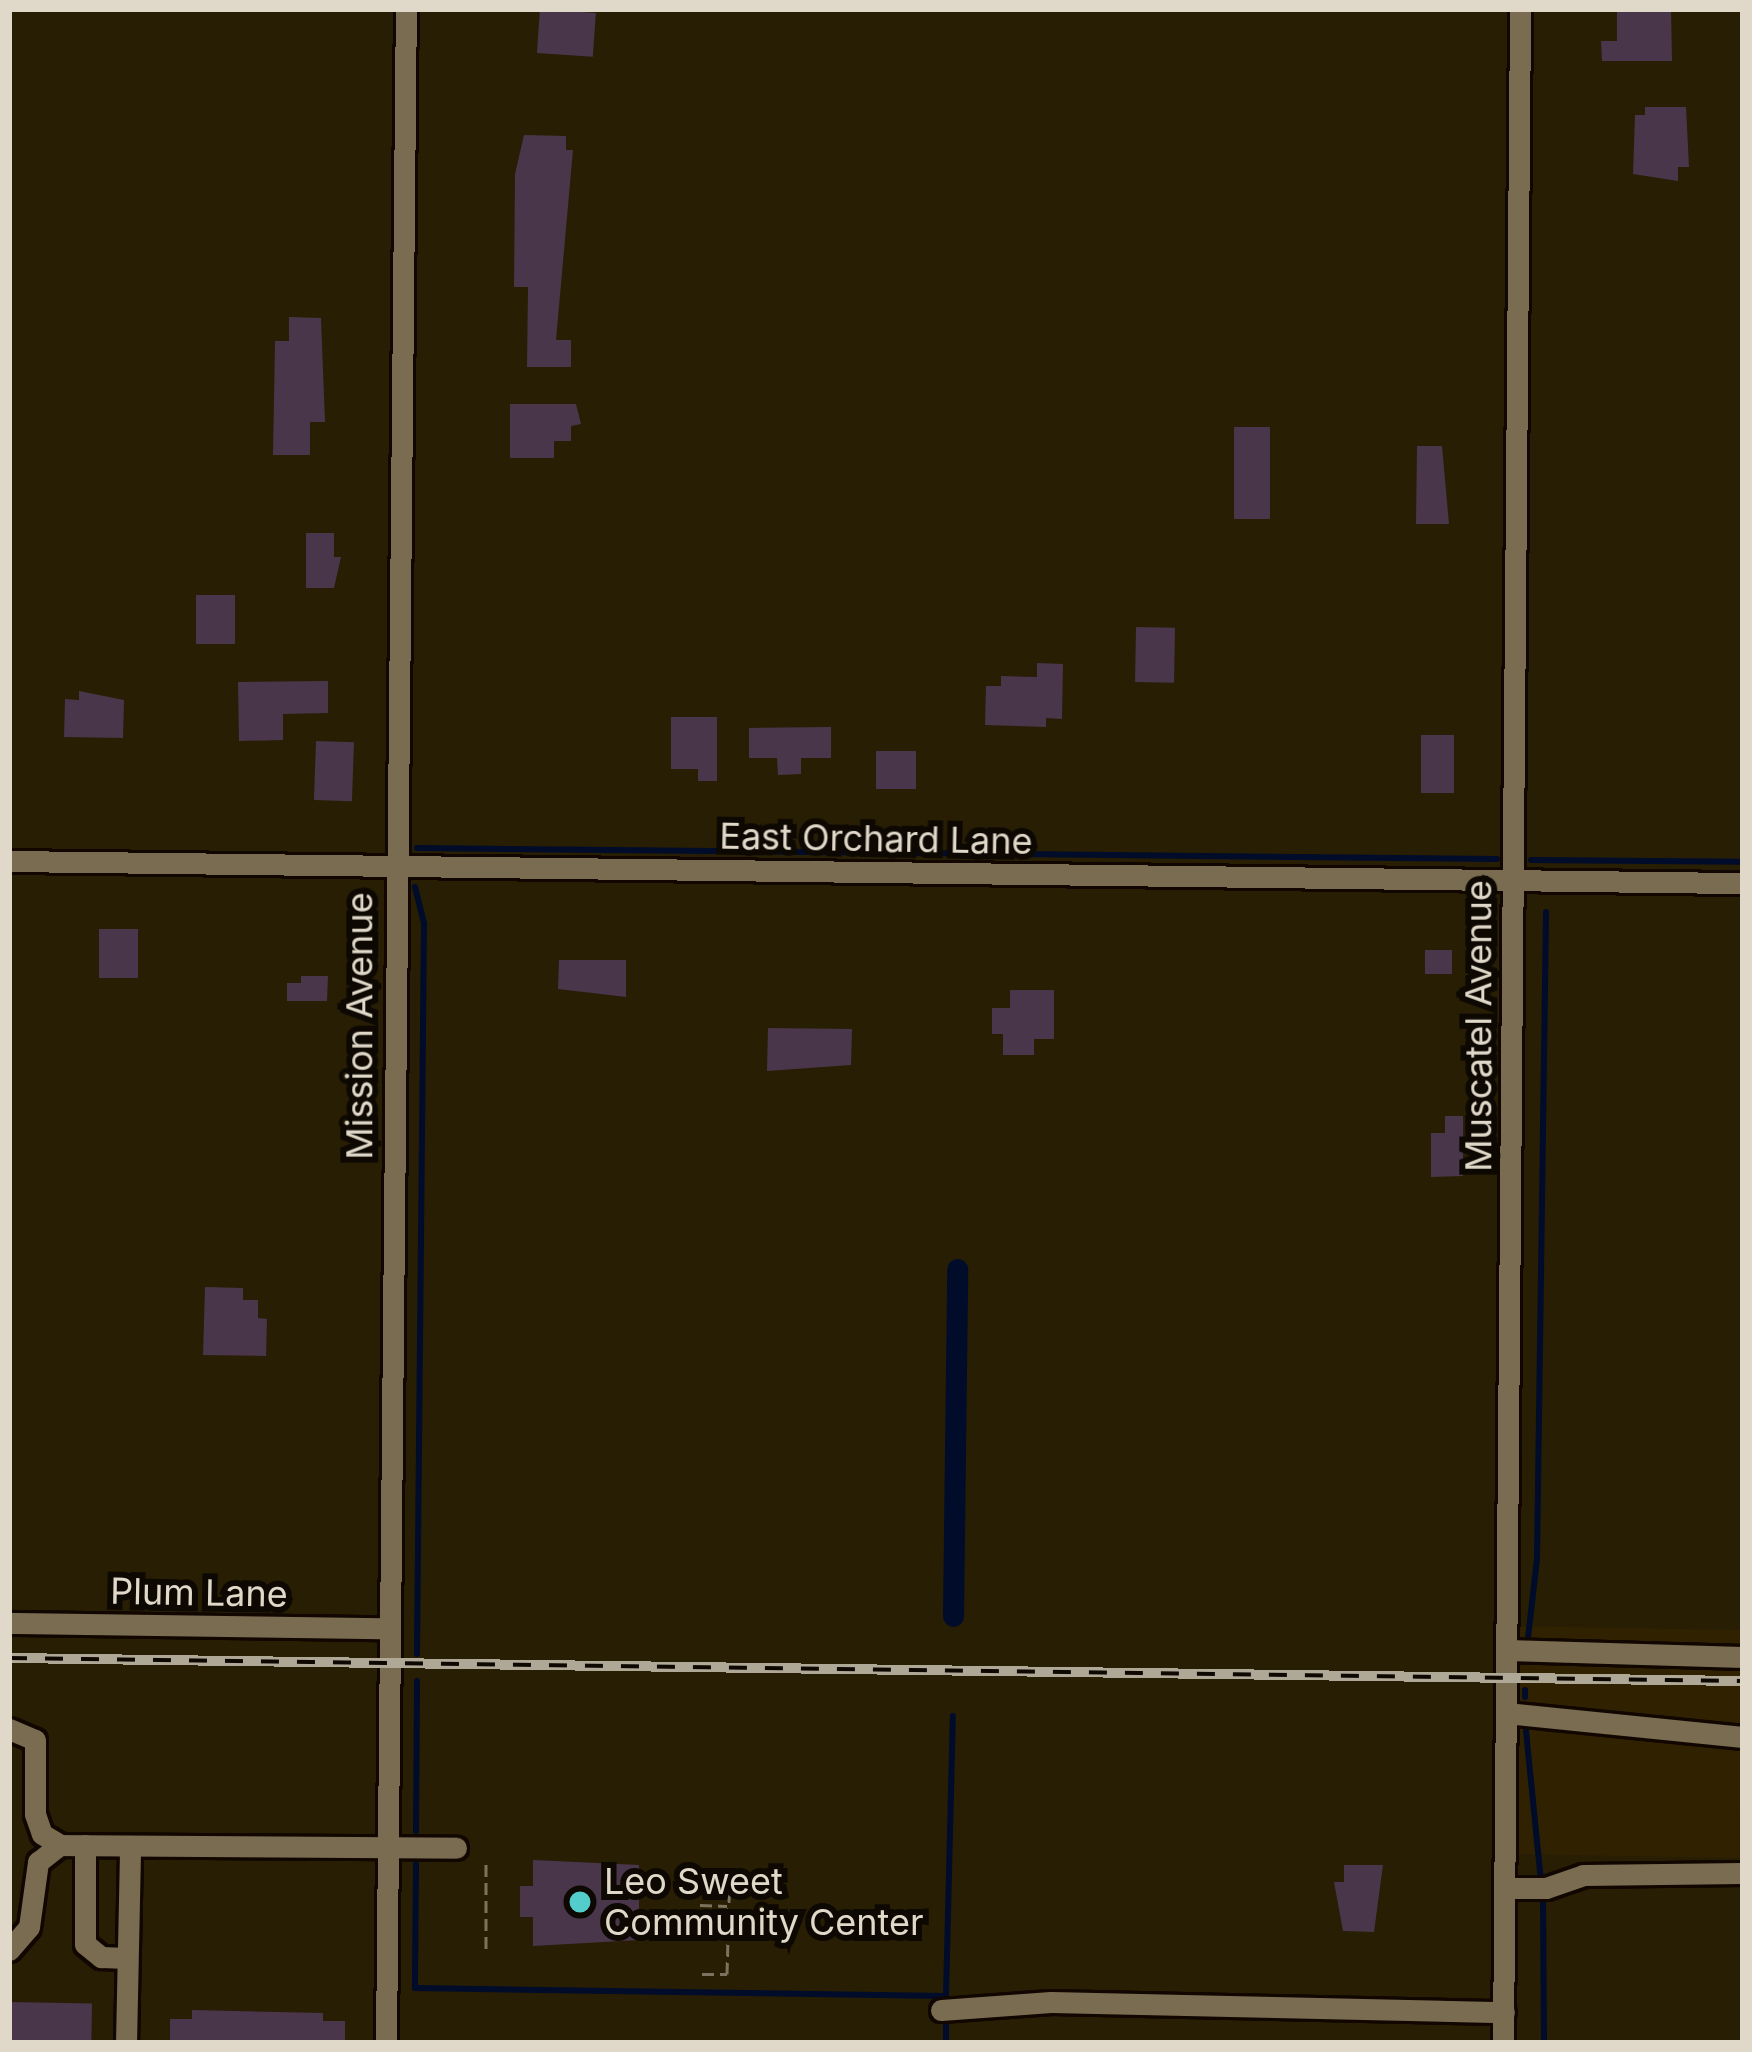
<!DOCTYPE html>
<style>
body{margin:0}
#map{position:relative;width:1752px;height:2052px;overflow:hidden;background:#281e04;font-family:Inter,sans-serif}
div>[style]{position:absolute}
.built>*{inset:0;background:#302200;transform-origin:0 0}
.stream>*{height:6px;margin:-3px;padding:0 3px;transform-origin:3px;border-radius:3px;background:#000c2a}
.canal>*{height:21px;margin:-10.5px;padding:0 10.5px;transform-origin:10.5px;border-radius:10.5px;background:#000c2a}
.building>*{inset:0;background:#49364b;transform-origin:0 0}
.path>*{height:3px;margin-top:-1.5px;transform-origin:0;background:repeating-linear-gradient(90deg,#7c735e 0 12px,transparent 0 18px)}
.roads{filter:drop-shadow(3px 0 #110700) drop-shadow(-3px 0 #110700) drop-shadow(0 3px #110700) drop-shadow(0 -3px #110700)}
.minor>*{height:21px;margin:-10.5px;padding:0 10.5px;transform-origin:10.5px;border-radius:10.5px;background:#796c51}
.rail>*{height:10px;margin-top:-5px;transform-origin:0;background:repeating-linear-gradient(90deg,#0d0802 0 18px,#b0a896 0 36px);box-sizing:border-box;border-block:3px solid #b0a896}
.dots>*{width:33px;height:33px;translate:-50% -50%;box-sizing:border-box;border:6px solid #0d0802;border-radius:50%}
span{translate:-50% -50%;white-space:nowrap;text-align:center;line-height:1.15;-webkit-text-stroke:12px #0d0802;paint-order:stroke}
.street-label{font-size:36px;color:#e0d9ca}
.poi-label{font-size:36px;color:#e0d9ca}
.left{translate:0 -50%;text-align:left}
.frame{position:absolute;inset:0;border:12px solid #e0d9ca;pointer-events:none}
</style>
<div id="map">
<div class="built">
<div style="left:1516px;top:1626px;width:227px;height:228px;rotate:1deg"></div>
</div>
<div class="stream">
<div style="left:417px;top:848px;width:1080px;rotate:0.58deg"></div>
<div style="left:1531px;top:860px;width:212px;rotate:0.5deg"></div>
<div style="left:415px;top:887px;width:38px;rotate:76deg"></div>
<div style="left:424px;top:924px;width:730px;rotate:90.55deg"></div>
<div style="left:1528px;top:1638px;width:80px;rotate:-83.5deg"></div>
<div style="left:1537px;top:1559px;width:647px;rotate:-89.2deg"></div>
<div style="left:1525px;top:1690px;width:7px;rotate:90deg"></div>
<div style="left:1526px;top:1731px;width:152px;rotate:84.3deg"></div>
<div style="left:416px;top:1831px;width:150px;rotate:-89.6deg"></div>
<div style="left:416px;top:1864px;width:124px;rotate:90.5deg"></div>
<div style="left:415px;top:1988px;width:531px;rotate:0.86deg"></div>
<div style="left:946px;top:1996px;width:280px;rotate:-88.6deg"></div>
<div style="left:1543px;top:1895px;width:148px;rotate:89.6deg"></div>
<div style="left:946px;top:2043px;width:26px;rotate:-90deg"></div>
</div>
<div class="canal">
<div style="left:953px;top:1616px;width:347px;rotate:-89.3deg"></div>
</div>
<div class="building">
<div style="left:540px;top:9px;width:56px;height:44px;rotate:4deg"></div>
<div style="clip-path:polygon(1617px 9px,1671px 9px,1672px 61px,1602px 61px,1601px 41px,1617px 41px)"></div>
<div style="clip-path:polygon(1645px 107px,1686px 107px,1689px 167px,1678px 167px,1678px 181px,1633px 174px,1635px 115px,1645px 115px)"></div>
<div style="clip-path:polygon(524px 135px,566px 136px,566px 150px,573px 150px,556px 340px,571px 340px,571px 367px,527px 367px,528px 287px,514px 287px,515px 174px)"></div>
<div style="clip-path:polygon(289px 317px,321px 318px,325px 422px,310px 422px,310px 455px,273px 455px,275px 341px,289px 341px)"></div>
<div style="clip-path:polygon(510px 404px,576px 404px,581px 424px,571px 426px,571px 441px,554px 441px,554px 458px,510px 458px)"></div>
<div style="left:1234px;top:427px;width:36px;height:92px"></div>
<div style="clip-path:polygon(1417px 446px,1442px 446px,1449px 524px,1416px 524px)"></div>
<div style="clip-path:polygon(306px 533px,334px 533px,334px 557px,341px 557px,334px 588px,306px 588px)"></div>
<div style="left:196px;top:595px;width:39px;height:49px"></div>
<div style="left:1136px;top:627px;width:39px;height:55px;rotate:1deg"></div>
<div style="clip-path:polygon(1037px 663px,1063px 664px,1062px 719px,1046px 718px,1046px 727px,985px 725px,986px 686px,1001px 686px,1001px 676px,1037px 677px)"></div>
<div style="clip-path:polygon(328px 681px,328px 713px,283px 714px,283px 740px,239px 741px,238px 682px)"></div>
<div style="clip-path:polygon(79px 691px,124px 700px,123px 738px,64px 737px,65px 699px,79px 700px)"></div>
<div style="clip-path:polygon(671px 717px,717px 717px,717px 781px,698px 781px,698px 769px,671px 769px)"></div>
<div style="clip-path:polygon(831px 727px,831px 758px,801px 758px,801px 774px,778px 775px,777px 758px,749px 758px,749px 728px)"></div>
<div style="left:1421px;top:735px;width:33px;height:58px"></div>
<div style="left:316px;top:741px;width:38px;height:59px;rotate:2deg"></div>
<div style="left:916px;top:751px;width:38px;height:40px;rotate:90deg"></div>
<div style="left:99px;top:929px;width:39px;height:49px"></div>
<div style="left:1425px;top:950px;width:27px;height:24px"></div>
<div style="clip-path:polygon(559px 960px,626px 960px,626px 997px,558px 989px)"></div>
<div style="clip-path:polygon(301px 976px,328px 976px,327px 1001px,287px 1001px,287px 983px,301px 983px)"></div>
<div style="clip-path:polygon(1010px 990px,1054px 990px,1054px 1039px,1034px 1039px,1034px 1055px,1003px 1055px,1003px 1034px,992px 1034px,992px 1008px,1010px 1008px)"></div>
<div style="clip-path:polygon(768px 1028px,852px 1029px,851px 1065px,767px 1071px)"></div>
<div style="clip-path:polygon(1445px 1116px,1463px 1116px,1463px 1176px,1431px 1177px,1431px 1133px,1445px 1133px)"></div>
<div style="clip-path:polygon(205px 1287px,243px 1288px,243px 1300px,258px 1300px,258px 1318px,267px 1319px,266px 1356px,203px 1355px)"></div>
<div style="clip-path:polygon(533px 1860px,639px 1865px,639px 1940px,533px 1946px,533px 1917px,520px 1917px,520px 1886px,533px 1886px)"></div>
<div style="clip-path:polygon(1344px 1865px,1383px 1865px,1374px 1932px,1343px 1931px,1334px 1882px,1344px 1882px)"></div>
<div style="left:9px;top:2002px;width:83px;height:41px;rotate:1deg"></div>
<div style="clip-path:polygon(192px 2010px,323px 2013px,323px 2021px,345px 2021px,345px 2043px,170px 2043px,170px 2019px,192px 2019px)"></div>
</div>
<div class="path">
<div style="left:700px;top:1905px;width:27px;rotate:2deg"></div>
<div style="left:486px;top:1949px;width:85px;rotate:-90deg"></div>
<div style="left:702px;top:1974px;width:25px"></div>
<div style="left:727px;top:1974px;width:107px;rotate:-88.4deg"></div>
</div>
<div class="roads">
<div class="minor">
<div style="left:9px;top:861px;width:1734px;rotate:0.73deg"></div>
<div style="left:9px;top:1623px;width:380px;rotate:0.8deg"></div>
<div style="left:1507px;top:1650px;width:236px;rotate:1.7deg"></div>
<div style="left:1506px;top:1713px;width:238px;rotate:5.8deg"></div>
<div style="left:9px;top:1729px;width:28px;rotate:23deg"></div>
<div style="left:35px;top:1740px;width:74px;rotate:90deg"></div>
<div style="left:35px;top:1814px;width:21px;rotate:71deg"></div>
<div style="left:42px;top:1834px;width:21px;rotate:31deg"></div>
<div style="left:85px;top:1845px;width:99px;rotate:90deg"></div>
<div style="left:85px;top:1944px;width:21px;rotate:39deg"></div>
<div style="left:101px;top:1957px;width:26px;rotate:2deg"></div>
<div style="left:1505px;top:1888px;width:41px"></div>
<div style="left:1546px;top:1888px;width:39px;rotate:-19deg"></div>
<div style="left:1583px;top:1875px;width:160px;rotate:-0.7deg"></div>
<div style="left:9px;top:1950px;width:30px;rotate:-49deg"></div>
<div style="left:29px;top:1927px;width:66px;rotate:-82.1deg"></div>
<div style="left:38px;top:1862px;width:28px;rotate:-38deg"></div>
<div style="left:60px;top:1845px;width:396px;rotate:0.4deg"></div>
<div style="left:941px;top:2010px;width:110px;rotate:-4.2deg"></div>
<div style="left:1051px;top:2002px;width:453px;rotate:1.3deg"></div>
<div style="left:126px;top:2043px;width:197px;rotate:-88.8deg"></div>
<div style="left:386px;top:2043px;width:2034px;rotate:-89.44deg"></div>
<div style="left:1503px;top:2043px;width:2034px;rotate:-89.52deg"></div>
</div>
</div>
<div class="rail">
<div style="left:9px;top:1658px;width:1734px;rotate:0.76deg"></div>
</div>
<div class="dots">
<div style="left:580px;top:1902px;background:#53cdcb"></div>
</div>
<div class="street-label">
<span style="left:876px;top:839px;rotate:1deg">East Orchard Lane</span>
<span style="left:360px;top:1026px;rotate:-90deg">Mission Avenue</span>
<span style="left:1479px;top:1026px;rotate:-90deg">Muscatel Avenue</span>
<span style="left:199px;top:1593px;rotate:1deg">Plum Lane</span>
</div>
<div class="poi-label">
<span class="left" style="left:604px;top:1902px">Leo Sweet<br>Community Center</span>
</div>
<div class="frame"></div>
</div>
